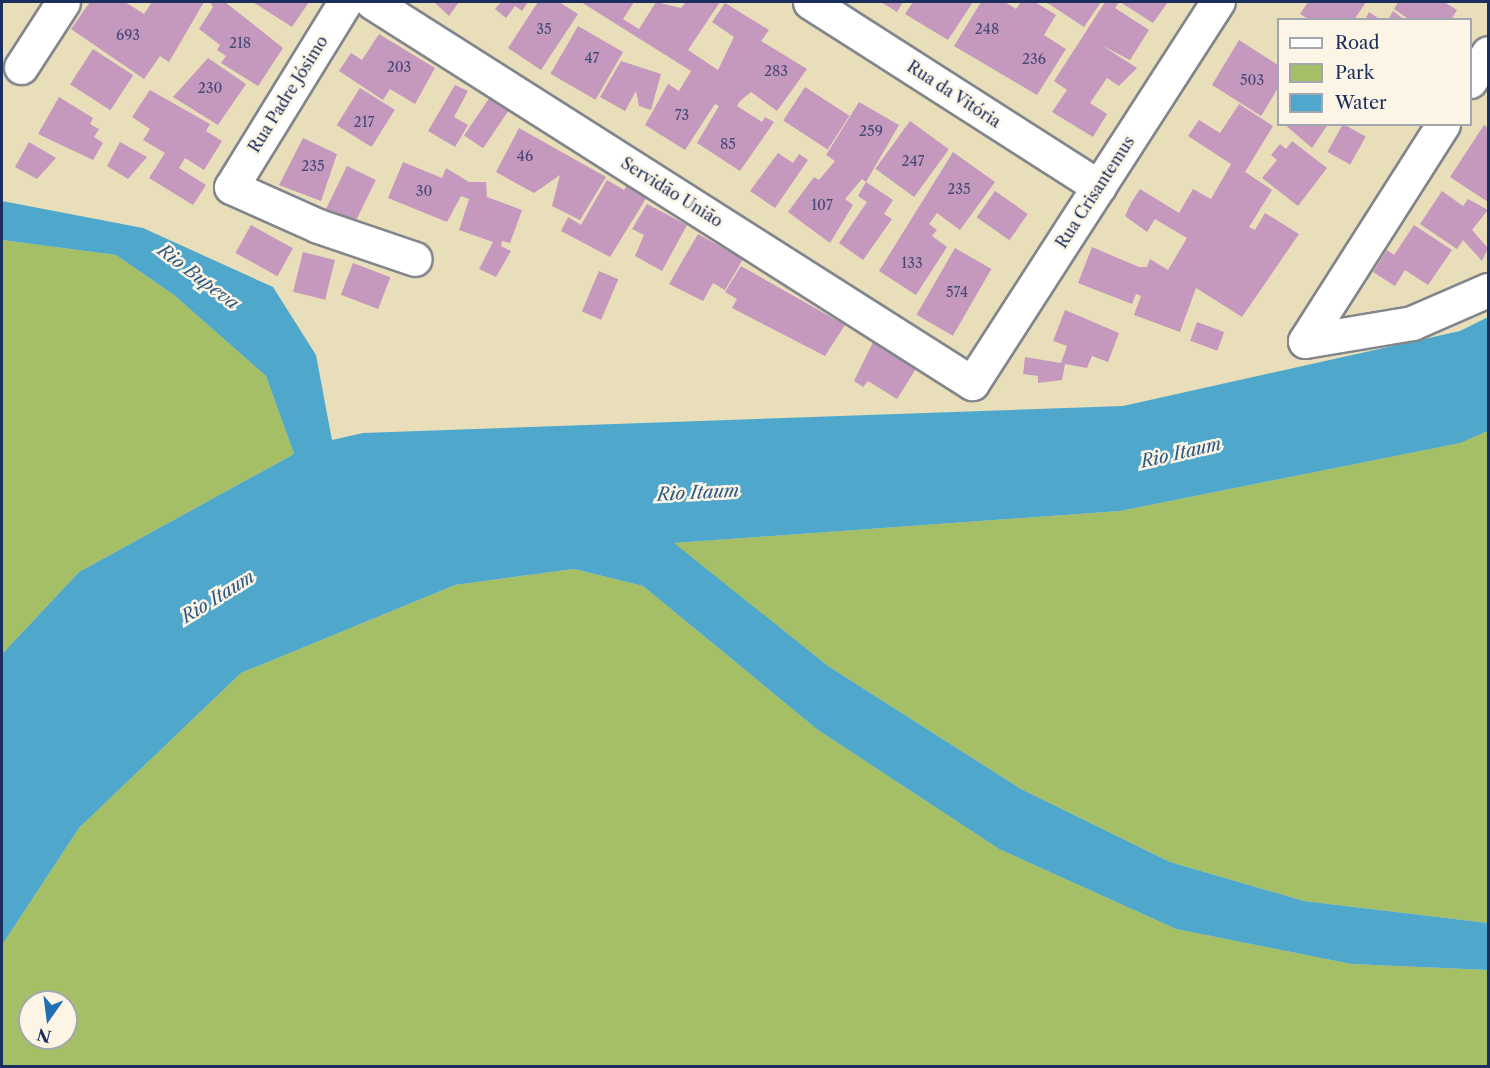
<!DOCTYPE html>
<meta charset="utf-8">
<style>
body{margin:0}
#map{position:relative;width:1490px;height:1068px;overflow:hidden;background:#e9deba;font-family:"Libre Caslon Text",serif}
div>[style]{position:absolute}
.green>*{inset:0;background:#a4bf65}
.water>*{inset:0;background:#4fa8cc}
.building>*{inset:0;background:#c598bd;transform-origin:0 0}
.roads{filter:drop-shadow(2px 0 #82868c) drop-shadow(-2px 0 #82868c) drop-shadow(0 2px #82868c) drop-shadow(0 -2px #82868c)}
.minor>*{height:33px;margin:-16.5px;padding:0 16.5px;transform-origin:16.5px;border-radius:16.5px;background:#fff}
span{translate:-50% -50%;white-space:nowrap;text-align:center;line-height:1.15;-webkit-text-stroke:5px #fcf5e5;paint-order:stroke}
.number-label{font-size:14px;color:#464976}
.number-label span{-webkit-text-stroke-width:0}
.street-label{font-size:16px;color:#1b2f5e}
.water-label{font-size:18px;color:#2d5984;font-style:italic}
.frame{position:absolute;inset:0;border:3px solid #1b2f5e;pointer-events:none}
.legend{position:absolute;left:1277px;top:18px;width:195px;height:108px;box-sizing:border-box;background:#fcf5e5;border:2px solid #a2a6af;margin:0;padding:8px 10px;list-style:none;font-size:18px;color:#1b2f5e}
.legend li{display:flex;align-items:center;gap:12px;height:30px}
.legend b{width:30px;border:2px solid #a2a6af}
.north{position:absolute;left:18px;top:990px;width:60px;height:60px;box-sizing:border-box;background:#fcf5e5;border:2px solid #a2a6af;border-radius:50%;rotate:194deg;font-size:16px;font-weight:700;line-height:24px;text-align:center;color:#1b2f5e}
.north::after{content:'';display:block;margin:auto;width:21px;height:27px;background:#1f6fb2;clip-path:polygon(50% 0,100% 100%,50% 72%,0 100%)}
</style>
<div id="map">
<div class="green">
<div style="clip-path:polygon(2px 240px,116px 255px,174px 295px,266px 376px,294px 454px,79px 572px,2px 654px)"></div>
<div style="clip-path:polygon(1488px 431px,1488px 923px,1304px 901px,1170px 862px,1021px 789px,828px 666px,673px 543px,1120px 511px,1459px 443px)"></div>
<div style="clip-path:polygon(evenodd,574px 569px,643px 586px,818px 730px,999px 849px,1176px 929px,1351px 964px,1488px 970px,1488px 1066px,2px 1066px,2px 945px,79px 828px,241px 673px,455px 585px,574px 569px,30px 1002px,66px 1002px,66px 1038px,30px 1038px,30px 1002px)"></div>
</div>
<div class="water">
<div style="clip-path:polygon(2px 201px,143px 228px,273px 287px,316px 355px,332px 440px,363px 433px,1123px 406px,1460px 331px,1488px 317px,1488px 431px,1460px 443px,1120px 511px,674px 543px,828px 666px,1021px 789px,1170px 862px,1304px 901px,1488px 923px,1488px 970px,1351px 964px,1176px 929px,999px 849px,818px 730px,643px 586px,574px 569px,455px 585px,241px 673px,79px 828px,2px 945px,2px 654px,79px 572px,294px 454px,266px 376px,174px 295px,116px 255px,2px 240px)"></div>
</div>
<div class="building">
<div style="clip-path:polygon(90px 2px,125px 2px,144px 14px,152px 2px,204px 2px,169px 62px,160px 56px,144px 79px,71px 29px)"></div>
<div style="clip-path:polygon(210px 2px,225px 2px,283px 48px,258px 86px,221px 63px,226px 56px,217px 50px,220px 45px,199px 29px,213px 7px)"></div>
<div style="clip-path:polygon(253px 2px,309px 2px,292px 27px)"></div>
<div style="clip-path:polygon(434px 2px,459px 2px,449px 16px)"></div>
<div style="clip-path:polygon(501px 2px,528px 2px,522px 11px,515px 6px,506px 18px,495px 9px)"></div>
<div style="clip-path:polygon(538px 2px,559px 2px,578px 14px,541px 70px,508px 48px)"></div>
<div style="clip-path:polygon(581px 2px,634px 2px,623px 19px,639px 29px,656px 2px,681px 8px,686px 2px,720px 2px,688px 50px,718px 70px,734px 37px,712px 22px,725px 3px,769px 30px,761px 41px,807px 69px,777px 111px,751px 92px,740px 101px,737px 106px,762px 122px,765px 117px,774px 122px,740px 171px,697px 143px,719px 106px,715px 104px,685px 150px,645px 125px,668px 84px,679px 91px,691px 71px)"></div>
<div style="clip-path:polygon(881px 2px,903px 2px,897px 12px)"></div>
<div style="clip-path:polygon(913px 2px,973px 2px,948px 40px,905px 14px)"></div>
<div style="clip-path:polygon(981px 2px,1005px 2px,1016px 9px,1021px 2px,1035px 2px,1056px 15px,1044px 35px,1066px 49px,1037px 95px,954px 46px)"></div>
<div style="clip-path:polygon(1046px 2px,1101px 2px,1084px 27px)"></div>
<div style="clip-path:polygon(1105px 2px,1119px 2px,1115px 8px,1149px 30px,1130px 60px,1101px 45px,1137px 68px,1119px 86px,1107px 78px,1090px 103px,1107px 114px,1093px 137px,1052px 112px,1067px 90px,1054px 81px)"></div>
<div style="clip-path:polygon(1120px 2px,1168px 2px,1153px 23px)"></div>
<div style="clip-path:polygon(1308px 2px,1366px 2px,1354px 20px,1310px 20px,1300px 14px)"></div>
<div style="clip-path:polygon(1398px 2px,1444px 2px,1457px 10px,1451px 20px,1410px 20px,1394px 9px)"></div>
<div style="clip-path:polygon(1393px 11px,1405px 20px,1388px 20px)"></div>
<div style="clip-path:polygon(1369px 12px,1378px 18px,1377px 20px,1365px 20px)"></div>
<div style="left:578px;top:26px;width:52px;height:55px;rotate:30deg"></div>
<div style="clip-path:polygon(379px 34px,435px 68px,415px 104px,390px 89px,383px 100px,339px 71px,351px 53px,362px 60px)"></div>
<div style="clip-path:polygon(1239px 40px,1278px 65px,1278px 88px,1261px 116px,1212px 85px)"></div>
<div style="left:93px;top:49px;width:48px;height:42px;rotate:33deg"></div>
<div style="clip-path:polygon(208px 58px,246px 84px,218px 125px,173px 97px)"></div>
<div style="clip-path:polygon(621px 61px,661px 74px,651px 110px,639px 106px,636px 91px,625px 111px,600px 97px)"></div>
<div style="clip-path:polygon(455px 85px,468px 91px,454px 117px,468px 125px,455px 147px,428px 131px)"></div>
<div style="left:805px;top:87px;width:53px;height:40px;rotate:33deg"></div>
<div style="left:360px;top:88px;width:41px;height:44px;rotate:32deg"></div>
<div style="clip-path:polygon(150px 90px,210px 124px,206px 131px,222px 141px,204px 170px,185px 158px,179px 168px,206px 185px,193px 205px,149px 178px,165px 153px,143px 140px,150px 129px,132px 117px)"></div>
<div style="left:492px;top:94px;width:23px;height:50px;rotate:34deg"></div>
<div style="clip-path:polygon(59px 97px,93px 118px,90px 124px,99px 129px,94px 137px,103px 143px,93px 160px,38px 134px)"></div>
<div style="clip-path:polygon(859px 102px,899px 125px,866px 182px,862px 179px,845px 199px,853px 205px,830px 243px,788px 212px,814px 177px,819px 180px,835px 161px,826px 155px)"></div>
<div style="clip-path:polygon(1239px 104px,1273px 126px,1245px 172px,1272px 190px,1249px 227px,1255px 230px,1265px 213px,1299px 234px,1242px 317px,1196px 288px,1180px 332px,1134px 315px,1141px 296px,1136px 294px,1132px 304px,1078px 283px,1092px 247px,1139px 267px,1147px 267px,1150px 259px,1168px 270px,1187px 238px,1155px 219px,1147px 232px,1125px 216px,1131px 203px,1140px 189px,1179px 213px,1193px 189px,1211px 199px,1231px 164px,1188px 136px,1199px 120px,1220px 133px)"></div>
<div style="left:910px;top:121px;width:48px;height:59px;rotate:36deg"></div>
<div style="clip-path:polygon(1284px 124px,1328px 124px,1312px 148px)"></div>
<div style="left:1343px;top:124px;width:26px;height:32px;rotate:29deg"></div>
<div style="clip-path:polygon(1484px 125px,1488px 128px,1488px 202px,1450px 177px)"></div>
<div style="clip-path:polygon(519px 128px,606px 177px,580px 220px,552px 206px,560px 175px,534px 193px,496px 172px)"></div>
<div style="clip-path:polygon(303px 138px,337px 154px,321px 201px,279px 185px)"></div>
<div style="clip-path:polygon(1292px 141px,1327px 168px,1298px 206px,1262px 178px,1277px 160px,1271px 155px,1280px 144px,1286px 149px)"></div>
<div style="clip-path:polygon(29px 142px,56px 158px,37px 179px,15px 167px)"></div>
<div style="clip-path:polygon(120px 142px,147px 157px,128px 179px,107px 166px)"></div>
<div style="clip-path:polygon(953px 152px,995px 182px,960px 230px,937px 213px,929px 224px,937px 230px,932px 236px,947px 247px,916px 295px,879px 271px)"></div>
<div style="clip-path:polygon(778px 153px,793px 163px,799px 154px,808px 160px,775px 208px,750px 191px)"></div>
<div style="clip-path:polygon(403px 162px,442px 178px,446px 168px,469px 182px,486px 182px,487px 197px,522px 210px,510px 243px,502px 241px,501px 246px,511px 251px,496px 277px,479px 269px,493px 242px,459px 230px,469px 199px,461px 196px,447px 222px,388px 198px)"></div>
<div style="left:347px;top:166px;width:32px;height:52px;rotate:26deg"></div>
<div style="clip-path:polygon(634px 175px,653px 187px,610px 257px,561px 231px,568px 217px,581px 225px,607px 180px,624px 190px)"></div>
<div style="clip-path:polygon(866px 182px,893px 200px,884px 214px,892px 219px,863px 260px,839px 243px,867px 202px,858px 196px)"></div>
<div style="left:995px;top:191px;width:40px;height:32px;rotate:35deg"></div>
<div style="clip-path:polygon(1442px 191px,1463px 206px,1468px 199px,1488px 210px,1472px 230px,1488px 248px,1482px 261px,1463px 240px,1457px 249px,1420px 224px)"></div>
<div style="clip-path:polygon(647px 204px,687px 225px,662px 271px,635px 256px,644px 235px,632px 229px)"></div>
<div style="left:251px;top:225px;width:48px;height:32px;rotate:29deg"></div>
<div style="clip-path:polygon(1414px 225px,1452px 250px,1428px 285px,1405px 270px,1395px 286px,1373px 272px,1387px 250px,1394px 255px)"></div>
<div style="clip-path:polygon(698px 234px,743px 259px,725px 290px,713px 283px,703px 301px,669px 284px)"></div>
<div style="left:955px;top:248px;width:42px;height:77px;rotate:30deg"></div>
<div style="left:303px;top:252px;width:33px;height:41px;rotate:14deg"></div>
<div style="left:353px;top:263px;width:40px;height:34px;rotate:21deg"></div>
<div style="clip-path:polygon(741px 266px,845px 325px,825px 356px,732px 308px,737px 299px,725px 292px)"></div>
<div style="left:599px;top:271px;width:21px;height:44px;rotate:23deg"></div>
<div style="clip-path:polygon(1065px 310px,1119px 333px,1108px 362px,1092px 356px,1087px 368px,1065px 364px,1062px 380px,1038px 383px,1038px 376px,1023px 374px,1025px 357px,1061px 363px,1067px 346px,1053px 341px)"></div>
<div style="left:1197px;top:322px;width:29px;height:20px;rotate:20deg"></div>
<div style="clip-path:polygon(876px 336px,919px 364px,897px 399px,868px 381px,863px 387px,854px 381px)"></div>
</div>
<div class="roads">
<div class="minor">
<div style="left:345px;top:2px;width:217px;rotate:121.6deg"></div>
<div style="left:231px;top:187px;width:95px;rotate:24.1deg"></div>
<div style="left:318px;top:226px;width:102px;rotate:18.8deg"></div>
<div style="left:372px;top:2px;width:711px;rotate:32.42deg"></div>
<div style="left:972px;top:383px;width:454px;rotate:-57.2deg"></div>
<div style="left:810px;top:2px;width:343px;rotate:32.6deg"></div>
<div style="left:21px;top:67px;width:77px;rotate:-57.1deg"></div>
<div style="left:1470px;top:81px;width:33px;rotate:-57deg"></div>
<div style="left:1305px;top:341px;width:257px;rotate:-57.5deg"></div>
<div style="left:1305px;top:341px;width:109px;rotate:-9.5deg"></div>
<div style="left:1412px;top:323px;width:83px;rotate:-23.5deg"></div>
</div>
</div>
<div class="number-label">
<span style="left:544px;top:29px">35</span>
<span style="left:987px;top:29px">248</span>
<span style="left:128px;top:35px">693</span>
<span style="left:240px;top:43px">218</span>
<span style="left:592px;top:58px">47</span>
<span style="left:1034px;top:59px">236</span>
<span style="left:399px;top:67px">203</span>
<span style="left:776px;top:71px">283</span>
<span style="left:1252px;top:80px">503</span>
<span style="left:210px;top:88px">230</span>
<span style="left:682px;top:115px">73</span>
<span style="left:364px;top:122px">217</span>
<span style="left:871px;top:131px">259</span>
<span style="left:728px;top:144px">85</span>
<span style="left:525px;top:156px">46</span>
<span style="left:913px;top:161px">247</span>
<span style="left:313px;top:166px">235</span>
<span style="left:959px;top:189px">235</span>
<span style="left:424px;top:191px">30</span>
<span style="left:822px;top:205px">107</span>
<span style="left:912px;top:263px">133</span>
<span style="left:957px;top:292px">574</span>
</div>
<div class="street-label">
<span style="left:288px;top:94px;rotate:-58deg">Rua Padre Jósimo</span>
<span style="left:954px;top:94px;rotate:33deg">Rua da Vitória</span>
<span style="left:672px;top:192px;rotate:32deg">Servidão União</span>
<span style="left:1095px;top:192px;rotate:-57deg">Rua Crisantemus</span>
</div>
<div class="water-label">
<span style="left:198px;top:277px;rotate:37deg">Rio Bupeva</span>
<span style="left:1181px;top:453px;rotate:-13deg">Rio Itaum</span>
<span style="left:698px;top:493px;rotate:-3deg">Rio Itaum</span>
<span style="left:218px;top:597px;rotate:-32deg">Rio Itaum</span>
</div>
<div class="frame"></div>
<ul class="legend">
<li><b style="height:8px;background:#fff"></b>Road</li>
<li><b style="height:16px;background:#a4bf65"></b>Park</li>
<li><b style="height:16px;background:#4fa8cc"></b>Water</li>
</ul>
<div class="north">N</div>
</div>
